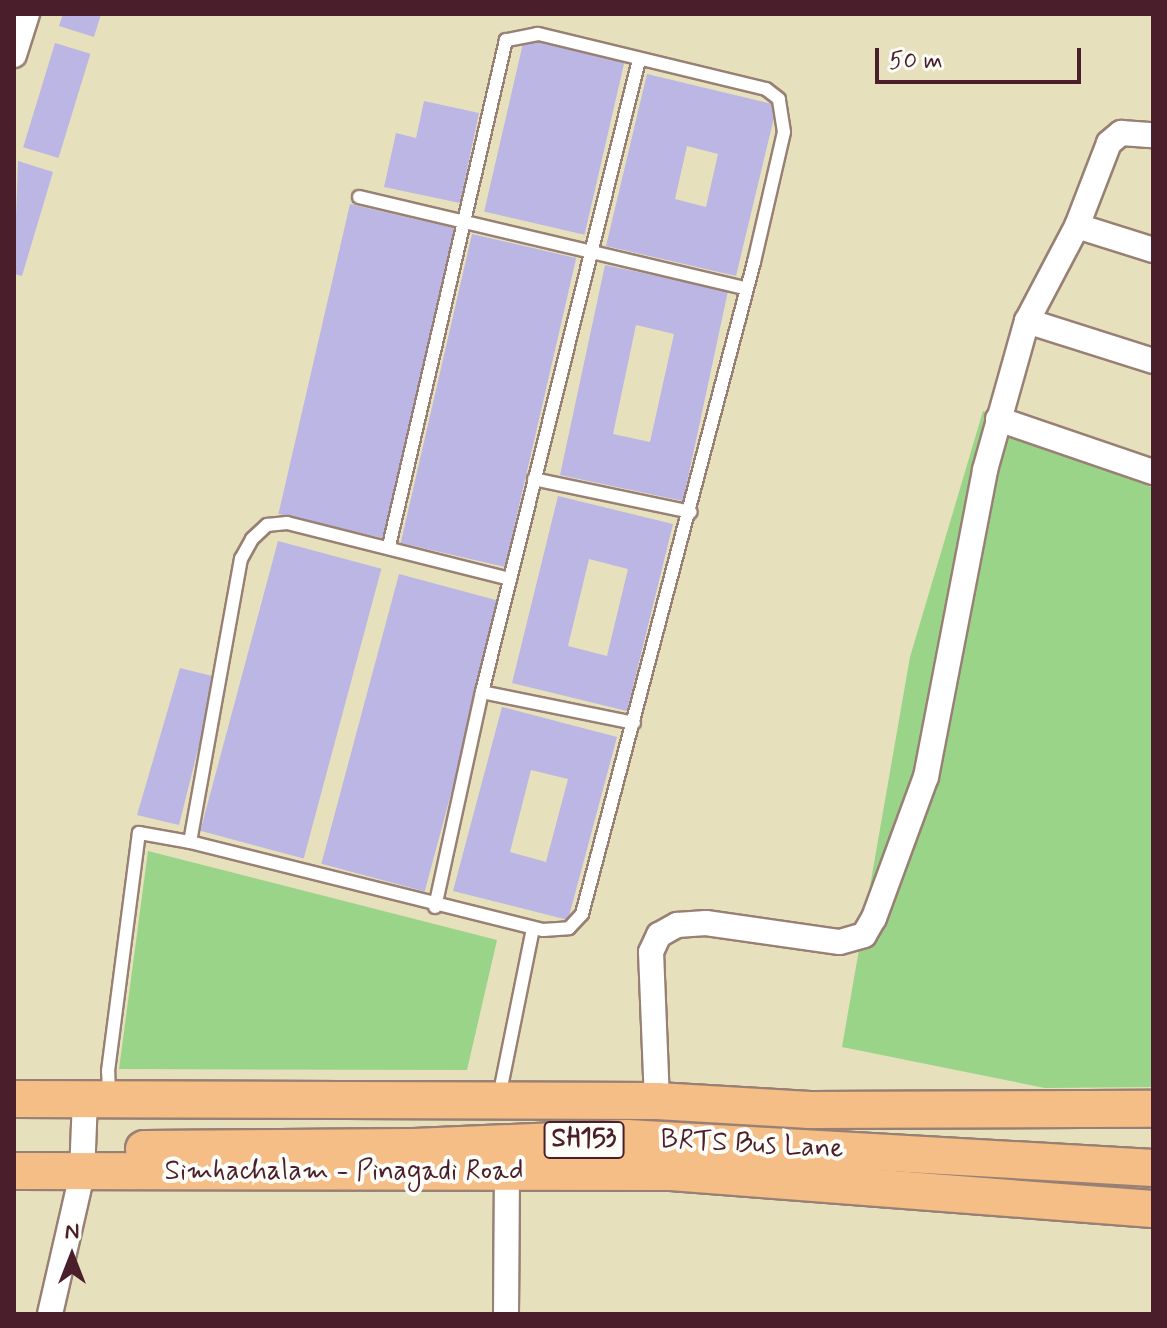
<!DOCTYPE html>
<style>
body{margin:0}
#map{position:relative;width:1167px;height:1328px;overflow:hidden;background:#e7e0bc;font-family:Mynerve,sans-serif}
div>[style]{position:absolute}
.green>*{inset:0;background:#99d489}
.building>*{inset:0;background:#bbb6e3;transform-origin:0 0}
.roads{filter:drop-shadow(2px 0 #988074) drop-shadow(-2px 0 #988074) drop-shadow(0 2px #988074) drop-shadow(0 -2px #988074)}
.service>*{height:12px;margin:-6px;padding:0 6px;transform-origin:6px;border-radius:6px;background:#fff}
.minor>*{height:24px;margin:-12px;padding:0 12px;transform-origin:12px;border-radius:12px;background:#fff}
.primary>*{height:36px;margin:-18px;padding:0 18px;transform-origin:18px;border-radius:18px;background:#f6be87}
span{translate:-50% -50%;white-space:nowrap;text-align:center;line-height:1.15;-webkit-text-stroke:8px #fdfcf7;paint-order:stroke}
.shield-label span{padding:2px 6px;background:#fdfcf7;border:2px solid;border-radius:6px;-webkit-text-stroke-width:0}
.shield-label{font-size:26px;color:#4a1f2b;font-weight:700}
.street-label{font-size:28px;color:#4a1f2b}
.frame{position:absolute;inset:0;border:16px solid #4a1f2b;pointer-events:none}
.north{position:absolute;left:32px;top:1216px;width:80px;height:80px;-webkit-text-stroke:6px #fdfcf7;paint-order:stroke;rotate:0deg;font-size:22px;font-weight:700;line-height:32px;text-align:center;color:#4a1f2b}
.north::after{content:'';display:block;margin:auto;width:28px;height:36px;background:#4a1f2b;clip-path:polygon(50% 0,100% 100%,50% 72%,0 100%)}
.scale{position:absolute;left:875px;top:48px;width:206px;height:36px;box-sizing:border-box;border:4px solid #4a1f2b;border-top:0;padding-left:10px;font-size:24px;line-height:28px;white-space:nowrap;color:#4a1f2b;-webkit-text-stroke:6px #fdfcf7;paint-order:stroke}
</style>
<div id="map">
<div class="green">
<div style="clip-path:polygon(983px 411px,1153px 488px,1153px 1087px,1045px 1088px,842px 1047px,910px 657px)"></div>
<div style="clip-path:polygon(148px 851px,497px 940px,467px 1070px,119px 1069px)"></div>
</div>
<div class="building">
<div style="clip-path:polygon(63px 14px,101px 14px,94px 37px,59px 26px)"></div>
<div style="left:524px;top:39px;width:103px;height:177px;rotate:13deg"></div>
<div style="left:55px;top:43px;width:37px;height:109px;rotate:17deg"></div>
<div style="clip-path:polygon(evenodd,647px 74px,777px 105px,736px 276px,606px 246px,647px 74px,687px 146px,718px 154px,706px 207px,675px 199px,687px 146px)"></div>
<div style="clip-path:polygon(424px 101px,479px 113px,460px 203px,384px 187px,396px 133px,416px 138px)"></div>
<div style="clip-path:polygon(18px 161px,53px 172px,22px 276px,14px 274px)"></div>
<div style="left:350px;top:204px;width:107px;height:318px;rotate:13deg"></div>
<div style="left:472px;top:234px;width:107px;height:317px;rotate:13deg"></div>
<div style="clip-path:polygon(evenodd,605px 265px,728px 291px,683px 501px,560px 475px,605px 265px,636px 325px,674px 334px,650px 442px,613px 434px,636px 325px)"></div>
<div style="clip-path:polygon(evenodd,558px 496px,673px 524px,627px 711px,512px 683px,558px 496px,589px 559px,628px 569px,607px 656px,568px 646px,589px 559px)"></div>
<div style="left:278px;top:541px;width:107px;height:300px;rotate:15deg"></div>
<div style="left:399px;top:574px;width:107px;height:300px;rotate:15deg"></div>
<div style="clip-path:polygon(180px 668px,216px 677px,179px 825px,137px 815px)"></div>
<div style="clip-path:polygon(evenodd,502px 707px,617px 737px,568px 920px,453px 891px,502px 707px,531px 770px,568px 779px,546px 862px,510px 852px,531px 770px)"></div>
</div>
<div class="roads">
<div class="service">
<div style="left:359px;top:197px;width:397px;rotate:13.3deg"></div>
<div style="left:534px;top:479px;width:160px;rotate:11.9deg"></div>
<div style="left:482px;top:692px;width:155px;rotate:11.5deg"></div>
<div style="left:190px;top:842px;width:364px;rotate:14deg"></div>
<div style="left:543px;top:930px;width:26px;rotate:-4deg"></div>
<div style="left:569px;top:928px;width:19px;rotate:-47deg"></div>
<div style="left:582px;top:914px;width:674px;rotate:-75.22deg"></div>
<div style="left:754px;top:262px;width:133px;rotate:-77deg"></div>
<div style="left:784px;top:132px;width:33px;rotate:-99deg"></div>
<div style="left:779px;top:99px;width:16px;rotate:-142deg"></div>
<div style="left:766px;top:89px;width:235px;rotate:-166.4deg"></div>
<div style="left:538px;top:34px;width:33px;rotate:169deg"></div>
<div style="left:506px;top:40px;width:519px;rotate:103.02deg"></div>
<div style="left:435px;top:907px;width:220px;rotate:-77.7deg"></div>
<div style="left:482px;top:692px;width:651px;rotate:-76.05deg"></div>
<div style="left:109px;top:1095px;width:24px;rotate:-92deg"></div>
<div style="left:108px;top:1071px;width:240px;rotate:-82.6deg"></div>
<div style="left:139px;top:833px;width:52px;rotate:10deg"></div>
<div style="left:190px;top:842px;width:288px;rotate:-79.8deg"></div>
<div style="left:241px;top:559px;width:23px;rotate:-61deg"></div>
<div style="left:252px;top:539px;width:21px;rotate:-43deg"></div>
<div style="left:267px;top:525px;width:20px;rotate:-6deg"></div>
<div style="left:287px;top:523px;width:230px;rotate:14.1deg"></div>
<div style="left:499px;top:1097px;width:172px;rotate:-78.6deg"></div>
</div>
<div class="minor">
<div style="left:14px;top:55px;width:43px;rotate:-72.4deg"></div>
<div style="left:1077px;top:226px;width:80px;rotate:17.5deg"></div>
<div style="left:1027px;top:321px;width:132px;rotate:17.6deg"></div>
<div style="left:998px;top:419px;width:164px;rotate:18.9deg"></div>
<div style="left:657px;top:1101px;width:149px;rotate:-92.3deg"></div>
<div style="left:651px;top:952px;width:19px;rotate:-65deg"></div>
<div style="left:659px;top:935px;width:21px;rotate:-29deg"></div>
<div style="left:677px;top:925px;width:29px;rotate:-4deg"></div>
<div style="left:706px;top:923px;width:135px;rotate:8.1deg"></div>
<div style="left:840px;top:942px;width:25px;rotate:-16deg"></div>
<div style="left:864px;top:935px;width:20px;rotate:-60deg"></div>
<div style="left:874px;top:918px;width:150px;rotate:-69.8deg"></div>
<div style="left:926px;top:777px;width:313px;rotate:-79.1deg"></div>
<div style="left:985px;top:470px;width:155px;rotate:-74.3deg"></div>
<div style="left:1027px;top:321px;width:107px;rotate:-62.2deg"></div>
<div style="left:1077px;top:226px;width:89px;rotate:-68.9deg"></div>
<div style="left:1109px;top:143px;width:16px;rotate:-40deg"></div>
<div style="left:1121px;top:133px;width:32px;rotate:4deg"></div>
<div style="left:50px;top:1314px;width:144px;rotate:-77.1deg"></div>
<div style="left:82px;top:1174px;width:74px;rotate:-87.7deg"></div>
<div style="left:506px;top:1314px;width:143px;rotate:-89.6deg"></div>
</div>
<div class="primary">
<div style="left:14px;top:1099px;width:643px;rotate:0.18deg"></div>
<div style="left:657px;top:1101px;width:153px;rotate:3.4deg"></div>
<div style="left:810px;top:1110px;width:343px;rotate:-0.2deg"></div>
<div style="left:144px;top:1149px;width:270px;rotate:-0.4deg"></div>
<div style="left:414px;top:1147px;width:213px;rotate:-2.4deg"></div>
<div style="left:627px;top:1138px;width:527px;rotate:3.26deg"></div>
<div style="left:14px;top:1171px;width:657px;rotate:0.09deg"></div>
<div style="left:671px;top:1172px;width:483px;rotate:4.4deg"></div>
</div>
</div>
<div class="shield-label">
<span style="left:584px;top:1140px">SH153</span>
</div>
<div class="street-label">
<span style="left:752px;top:1145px;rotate:3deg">BRTS Bus Lane</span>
<span style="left:344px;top:1172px">Simhachalam - Pinagadi Road</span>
</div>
<div class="frame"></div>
<div class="north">N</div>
<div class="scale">50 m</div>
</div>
